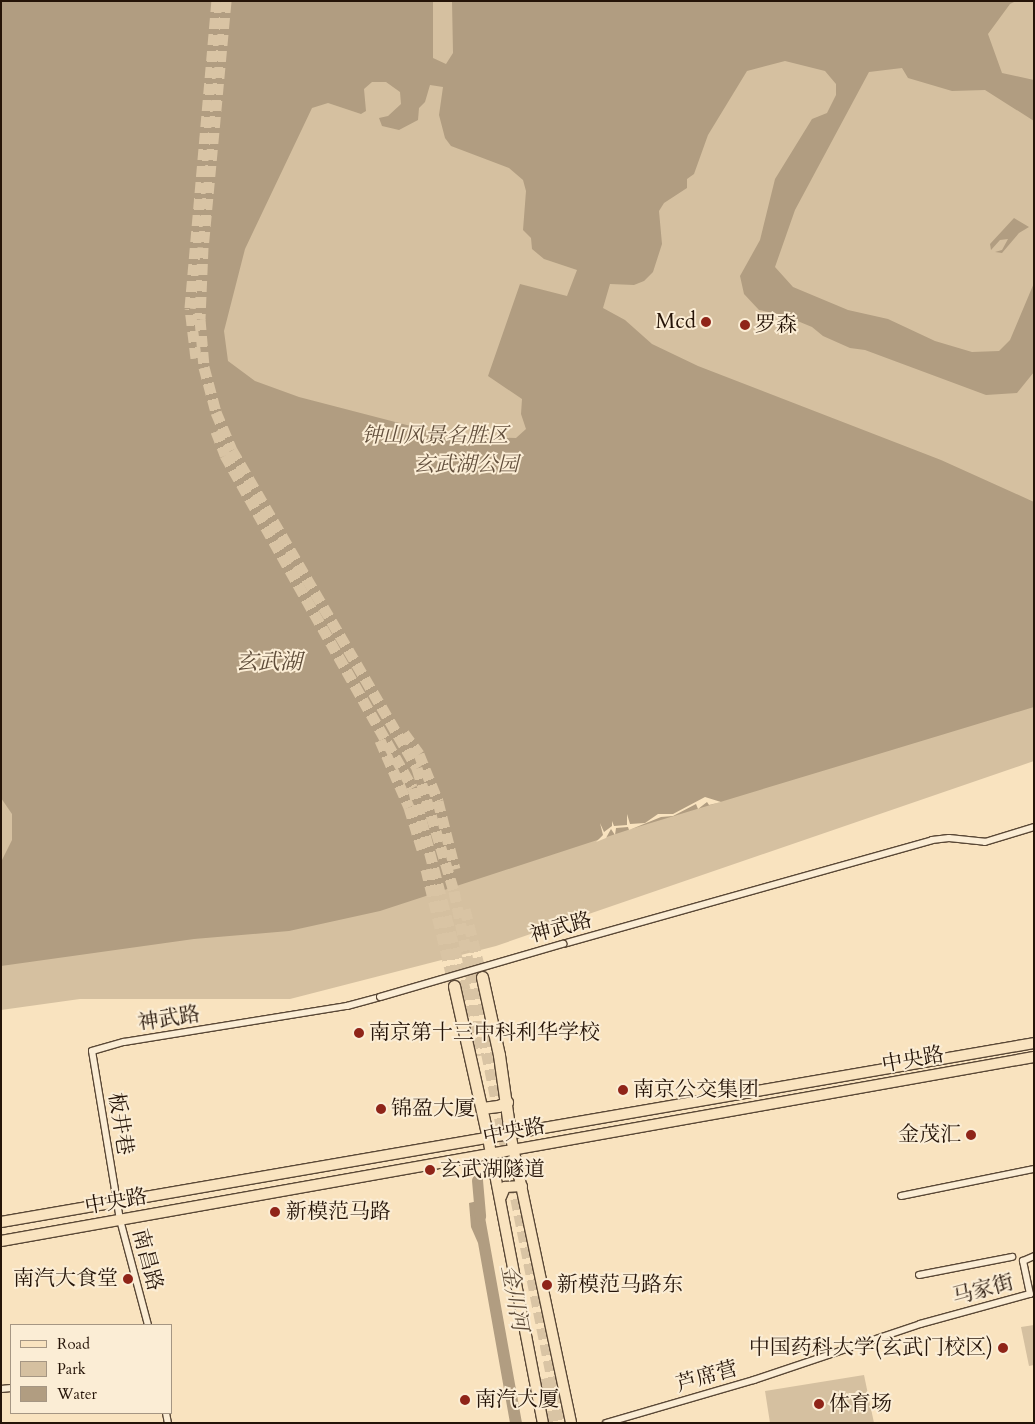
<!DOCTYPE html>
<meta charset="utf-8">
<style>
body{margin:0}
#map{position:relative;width:1035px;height:1424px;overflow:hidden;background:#f9e3bf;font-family:Cardo,"Noto Serif SC",serif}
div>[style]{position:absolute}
.green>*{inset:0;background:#d5c0a0}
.water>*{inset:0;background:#b19d81}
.pier>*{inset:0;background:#f9e3bf}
.river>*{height:11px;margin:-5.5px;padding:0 5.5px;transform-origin:5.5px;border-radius:5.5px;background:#b19d81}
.highway-tunnel>*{height:11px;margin-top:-5.5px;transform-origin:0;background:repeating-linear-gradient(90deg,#d9c4a4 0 11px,transparent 0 16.5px)}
.roads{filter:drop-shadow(1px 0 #5a4836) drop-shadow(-1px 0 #5a4836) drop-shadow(0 1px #5a4836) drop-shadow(0 -1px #5a4836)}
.street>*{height:6px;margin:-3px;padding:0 3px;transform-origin:3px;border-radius:3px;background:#fbedd5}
.primary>*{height:10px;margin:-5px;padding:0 5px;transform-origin:5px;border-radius:5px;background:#f9e3bf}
.highway>*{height:11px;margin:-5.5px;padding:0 5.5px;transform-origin:5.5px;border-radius:5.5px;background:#f9e3bf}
.bridges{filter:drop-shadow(1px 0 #5a4836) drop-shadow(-1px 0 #5a4836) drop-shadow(0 1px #5a4836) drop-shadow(0 -1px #5a4836)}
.street-bridge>*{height:6px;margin:-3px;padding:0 3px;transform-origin:3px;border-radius:3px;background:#fbedd5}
.dots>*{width:14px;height:14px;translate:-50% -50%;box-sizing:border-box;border:2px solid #fbedd5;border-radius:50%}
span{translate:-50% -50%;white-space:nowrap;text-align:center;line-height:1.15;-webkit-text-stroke:4px #fbedd5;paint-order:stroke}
.poi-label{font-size:21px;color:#251408}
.right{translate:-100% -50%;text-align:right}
.left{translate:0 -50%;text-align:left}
.park-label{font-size:21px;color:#63503d;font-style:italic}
.street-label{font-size:21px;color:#251408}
.water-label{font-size:22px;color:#5d4b38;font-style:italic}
.frame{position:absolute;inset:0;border:2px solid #251408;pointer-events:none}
.legend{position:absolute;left:10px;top:1324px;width:162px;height:90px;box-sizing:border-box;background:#fbedd5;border:1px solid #a59683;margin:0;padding:6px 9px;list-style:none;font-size:15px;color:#251408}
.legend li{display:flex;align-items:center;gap:10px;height:25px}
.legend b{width:25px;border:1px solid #a59683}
</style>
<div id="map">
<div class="green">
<div style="clip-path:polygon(1px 1px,1034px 1px,1034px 761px,496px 946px,290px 999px,80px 999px,1px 1010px)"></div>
<div style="clip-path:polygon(1034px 1325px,1034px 1365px,1029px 1366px,1021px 1327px)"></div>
<div style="clip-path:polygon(864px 1375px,874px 1423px,770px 1423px,765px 1391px)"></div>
</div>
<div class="water">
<div style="clip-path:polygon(evenodd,1px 1px,433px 1px,433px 58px,446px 64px,453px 53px,452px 1px,1016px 1px,1010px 4px,988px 34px,1002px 73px,1034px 80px,1034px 121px,985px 90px,952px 91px,908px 78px,902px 68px,869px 72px,795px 210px,775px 267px,793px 287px,848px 310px,888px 319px,935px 341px,972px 352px,999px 351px,1010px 340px,1034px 283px,1034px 372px,1017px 393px,986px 395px,865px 350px,850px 348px,823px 336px,812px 327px,783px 315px,759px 310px,744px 294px,740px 276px,760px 240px,775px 179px,812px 119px,827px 113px,836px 95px,836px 84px,825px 71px,785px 61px,747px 71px,708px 135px,694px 174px,687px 179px,687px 188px,664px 203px,659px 211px,662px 244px,653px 272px,644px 281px,634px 285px,610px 284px,603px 308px,625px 320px,652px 344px,698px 366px,941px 460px,1034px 502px,1034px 707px,631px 829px,380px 911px,289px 931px,194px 939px,1px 966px,1px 862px,12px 840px,12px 814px,1px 798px,1px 1px,372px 82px,386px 82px,400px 92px,401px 104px,388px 116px,379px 118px,382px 126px,399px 130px,418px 120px,419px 108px,425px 102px,430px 85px,443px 87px,439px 115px,445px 138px,451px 146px,509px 168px,523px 180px,526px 191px,523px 230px,531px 238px,532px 249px,544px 259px,577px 270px,567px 296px,520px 284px,488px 376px,522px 399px,521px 414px,526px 429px,516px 438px,453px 437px,299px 397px,255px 381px,228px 361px,224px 331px,245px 249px,312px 108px,328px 103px,361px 114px,366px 111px,364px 89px,372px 82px)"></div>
<div style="clip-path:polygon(1014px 218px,1029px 227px,1019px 233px,1002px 253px,995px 252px,1002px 250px,1008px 239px,1000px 240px,991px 250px,990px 244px)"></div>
<div style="clip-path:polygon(482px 1200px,485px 1217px,522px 1423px,510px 1423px,478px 1243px,471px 1227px,469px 1203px)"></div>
</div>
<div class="pier">
<div style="clip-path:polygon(705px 797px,721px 802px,709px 805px,707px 802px,698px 809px,696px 804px,673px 816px,661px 817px,629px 830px,628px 827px,616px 828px,615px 835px,611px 829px,606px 838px,596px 842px,603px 835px,600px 823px,604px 832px,612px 826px,612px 821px,614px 826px,627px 825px,627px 814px,630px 824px,645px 823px,658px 814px,673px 814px)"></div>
</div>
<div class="river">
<div style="left:477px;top:1180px;width:36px;rotate:85deg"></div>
</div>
<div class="highway-tunnel">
<div style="left:226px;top:1px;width:247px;rotate:95.3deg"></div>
<div style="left:203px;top:247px;width:72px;rotate:92.4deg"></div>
<div style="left:200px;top:319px;width:48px;rotate:85.2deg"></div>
<div style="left:204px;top:367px;width:47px;rotate:75.1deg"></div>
<div style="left:216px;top:412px;width:41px;rotate:67.2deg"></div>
<div style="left:232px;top:450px;width:368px;rotate:59.8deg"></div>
<div style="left:417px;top:768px;width:128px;rotate:73.3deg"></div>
<div style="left:454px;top:891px;width:543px;rotate:78.63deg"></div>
<div style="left:196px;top:358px;width:50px;rotate:-96.8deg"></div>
<div style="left:190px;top:308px;width:308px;rotate:-85deg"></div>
<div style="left:216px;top:431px;width:26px;rotate:69deg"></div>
<div style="left:225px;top:455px;width:382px;rotate:60.6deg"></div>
<div style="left:413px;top:788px;width:208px;rotate:75.5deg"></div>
<div style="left:465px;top:989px;width:68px;rotate:78.2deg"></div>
<div style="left:404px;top:733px;width:26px;rotate:54deg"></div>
<div style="left:419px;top:754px;width:51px;rotate:68deg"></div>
<div style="left:438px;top:801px;width:70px;rotate:76deg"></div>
<div style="left:380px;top:740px;width:73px;rotate:66.6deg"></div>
<div style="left:409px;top:807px;width:44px;rotate:72.8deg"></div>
<div style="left:426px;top:869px;width:120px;rotate:76.5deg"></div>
<div style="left:465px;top:909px;width:70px;rotate:76deg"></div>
<div style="left:544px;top:1378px;width:46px;rotate:78.7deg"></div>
</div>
<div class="roads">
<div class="street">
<div style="left:563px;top:944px;width:383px;rotate:-15.7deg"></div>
<div style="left:932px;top:840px;width:17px;rotate:-7deg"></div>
<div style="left:949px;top:838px;width:36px;rotate:6deg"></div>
<div style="left:985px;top:842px;width:51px;rotate:-17deg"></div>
<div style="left:901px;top:1196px;width:136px;rotate:-11.5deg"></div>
<div style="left:919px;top:1275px;width:95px;rotate:-11deg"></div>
<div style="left:148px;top:1325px;width:109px;rotate:-104.9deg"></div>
<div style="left:120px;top:1220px;width:171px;rotate:-99.4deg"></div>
<div style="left:92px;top:1051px;width:33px;rotate:-16deg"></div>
<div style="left:124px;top:1042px;width:226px;rotate:-9.2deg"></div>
<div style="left:347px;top:1006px;width:34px;rotate:-15deg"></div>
<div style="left:1px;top:1389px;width:10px;rotate:-6deg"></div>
<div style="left:166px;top:1413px;width:10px;rotate:79deg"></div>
<div style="left:606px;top:1423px;width:154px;rotate:-16.2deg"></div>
<div style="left:754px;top:1380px;width:175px;rotate:-18.6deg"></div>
<div style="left:920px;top:1324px;width:114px;rotate:-15.3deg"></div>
<div style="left:1030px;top:1294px;width:34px;rotate:-102deg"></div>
<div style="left:1023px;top:1261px;width:12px;rotate:-24deg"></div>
</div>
<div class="primary">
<div style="left:510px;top:1133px;width:296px;rotate:78.1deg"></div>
<div style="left:488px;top:1138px;width:290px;rotate:79.1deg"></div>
<div style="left:501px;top:1197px;width:11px;rotate:-68deg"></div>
<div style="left:505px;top:1187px;width:17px;rotate:-3deg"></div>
<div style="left:1px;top:1222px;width:1048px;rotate:-9.83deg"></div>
<div style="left:1px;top:1241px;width:1049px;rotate:-10.1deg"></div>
</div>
<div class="highway">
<div style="left:482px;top:977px;width:80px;rotate:77.7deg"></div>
<div style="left:499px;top:1055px;width:79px;rotate:82deg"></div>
<div style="left:454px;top:986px;width:156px;rotate:77.4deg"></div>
<div style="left:482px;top:1108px;width:16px;rotate:-7deg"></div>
<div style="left:498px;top:1106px;width:10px;rotate:-24deg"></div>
</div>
</div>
<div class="bridges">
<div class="street-bridge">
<div style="left:380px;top:997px;width:191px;rotate:-16.2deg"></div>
</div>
</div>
<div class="dots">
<div style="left:706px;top:322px;background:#8f2418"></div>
<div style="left:745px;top:325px;background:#8f2418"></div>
<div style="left:359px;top:1033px;background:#8f2418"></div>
<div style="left:623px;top:1090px;background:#8f2418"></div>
<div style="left:381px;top:1109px;background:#8f2418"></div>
<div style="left:971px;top:1135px;background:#8f2418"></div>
<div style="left:430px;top:1170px;background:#8f2418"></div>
<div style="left:275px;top:1212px;background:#8f2418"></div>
<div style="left:128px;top:1279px;background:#8f2418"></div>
<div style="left:547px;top:1285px;background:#8f2418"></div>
<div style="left:1003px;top:1348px;background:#8f2418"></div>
<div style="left:465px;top:1400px;background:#8f2418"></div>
<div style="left:819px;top:1404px;background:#8f2418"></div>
</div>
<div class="poi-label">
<span class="right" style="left:696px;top:322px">Mcd</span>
<span class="left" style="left:755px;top:325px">罗森</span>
<span class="left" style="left:369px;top:1033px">南京第十三中科利华学校</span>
<span class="left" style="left:633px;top:1090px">南京公交集团</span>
<span class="left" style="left:391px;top:1109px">锦盈大厦</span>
<span class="right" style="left:961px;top:1135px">金茂汇</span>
<span class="left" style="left:440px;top:1170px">玄武湖隧道</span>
<span class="left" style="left:286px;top:1212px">新模范马路</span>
<span class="right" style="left:118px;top:1279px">南汽大食堂</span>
<span class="left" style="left:557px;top:1285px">新模范马路东</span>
<span class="right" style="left:993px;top:1348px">中国药科大学(玄武门校区)</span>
<span class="left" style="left:475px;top:1400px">南汽大厦</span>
<span class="left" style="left:829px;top:1404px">体育场</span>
</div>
<div class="park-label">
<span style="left:435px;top:436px">钟山风景名胜区</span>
<span style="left:466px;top:465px">玄武湖公园</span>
</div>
<div class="street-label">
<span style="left:561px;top:928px;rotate:-15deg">神武路</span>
<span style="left:169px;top:1019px;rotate:-9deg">神武路</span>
<span style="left:913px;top:1060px;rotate:-10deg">中央路</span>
<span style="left:120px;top:1124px;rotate:81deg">板井巷</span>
<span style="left:514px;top:1132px;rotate:-11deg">中央路</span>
<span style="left:116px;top:1202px;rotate:-10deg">中央路</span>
<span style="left:147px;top:1260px;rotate:75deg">南昌路</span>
<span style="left:983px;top:1290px;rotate:-15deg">马家街</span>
<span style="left:707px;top:1377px;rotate:-16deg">芦席营</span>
</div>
<div class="water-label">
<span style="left:269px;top:663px">玄武湖</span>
<span style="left:514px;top:1298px;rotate:80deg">金川河</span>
</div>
<div class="frame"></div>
<ul class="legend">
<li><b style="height:6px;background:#f9e3bf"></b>Road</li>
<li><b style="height:14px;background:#d5c0a0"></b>Park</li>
<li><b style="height:14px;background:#b19d81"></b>Water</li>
</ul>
</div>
